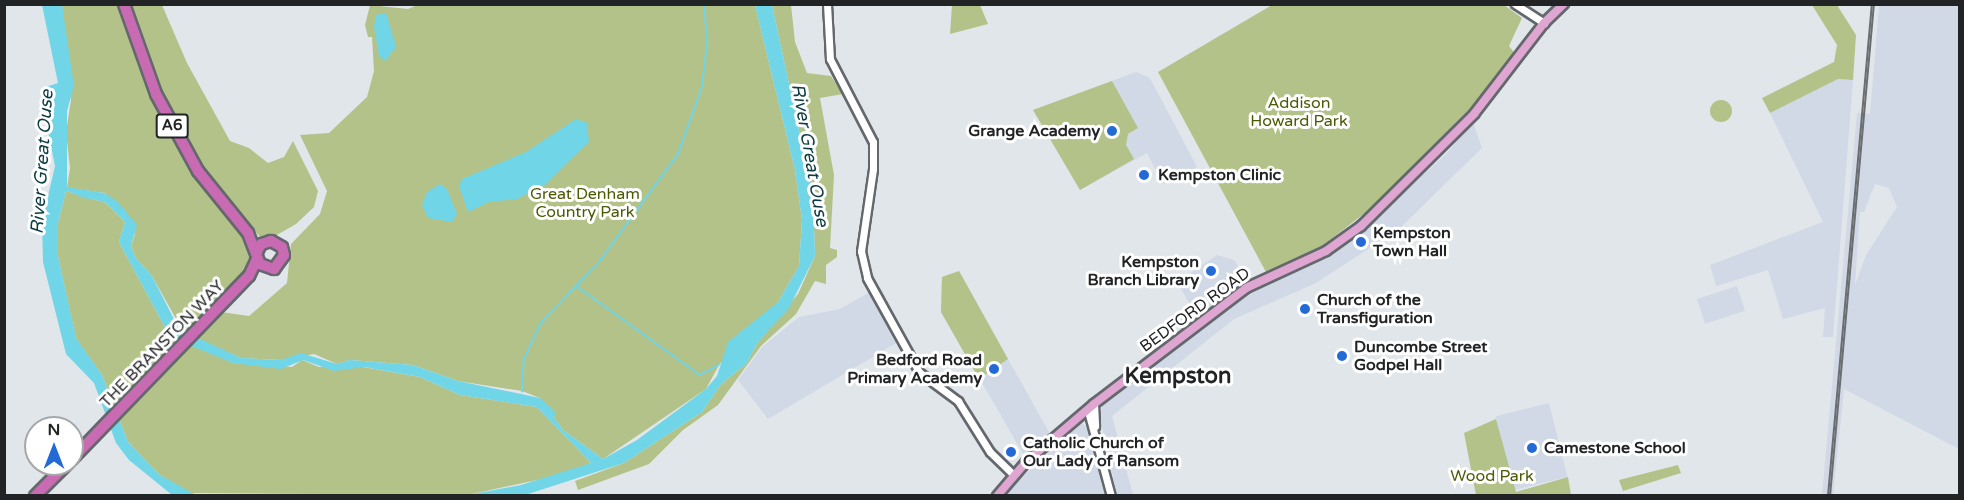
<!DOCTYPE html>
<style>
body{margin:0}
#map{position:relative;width:1964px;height:500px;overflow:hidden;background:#e1e6eb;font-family:"Varela Round",sans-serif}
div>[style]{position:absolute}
.built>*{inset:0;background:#d0d9e5;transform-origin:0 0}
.green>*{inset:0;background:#b3c288}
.round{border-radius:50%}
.water>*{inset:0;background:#71d5e8}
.stream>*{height:1.5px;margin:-0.75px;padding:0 0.75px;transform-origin:0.75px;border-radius:0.75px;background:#71d5e8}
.roads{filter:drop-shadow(2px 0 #64686d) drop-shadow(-2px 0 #64686d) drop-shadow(0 2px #64686d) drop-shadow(0 -2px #64686d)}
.minor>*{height:7px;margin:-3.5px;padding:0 3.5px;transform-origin:3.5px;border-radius:3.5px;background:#fff}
.major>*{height:8px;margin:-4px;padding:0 4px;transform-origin:4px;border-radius:4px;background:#dea6d1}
.highway>*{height:10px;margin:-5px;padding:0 5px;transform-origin:5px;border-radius:5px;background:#c86bb2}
.rail>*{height:4px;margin-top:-2px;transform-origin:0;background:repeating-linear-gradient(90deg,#fff 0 4.5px,#6a6e71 0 9px);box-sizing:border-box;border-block:2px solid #6a6e71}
.dots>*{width:16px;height:16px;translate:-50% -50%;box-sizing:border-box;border:3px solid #fff;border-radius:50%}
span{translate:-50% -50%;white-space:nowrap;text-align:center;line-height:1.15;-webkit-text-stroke:6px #fff;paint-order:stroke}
.shield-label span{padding:2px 4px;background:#fff;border:2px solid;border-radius:4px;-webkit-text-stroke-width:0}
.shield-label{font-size:15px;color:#212325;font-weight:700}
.park-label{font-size:16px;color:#4b5a05}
.poi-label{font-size:16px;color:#212325;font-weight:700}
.right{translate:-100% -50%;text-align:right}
.left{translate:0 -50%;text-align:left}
.street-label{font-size:16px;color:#212325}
.water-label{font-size:18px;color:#0c3c44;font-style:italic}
.district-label{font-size:22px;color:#212325;font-weight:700}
.frame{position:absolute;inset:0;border:6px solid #212325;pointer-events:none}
.north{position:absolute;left:24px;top:416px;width:60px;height:60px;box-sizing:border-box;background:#fff;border:2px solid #a6a7a8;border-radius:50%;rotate:0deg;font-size:16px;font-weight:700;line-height:24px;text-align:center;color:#212325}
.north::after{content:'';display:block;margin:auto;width:21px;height:27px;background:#236ad6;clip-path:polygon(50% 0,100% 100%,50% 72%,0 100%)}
</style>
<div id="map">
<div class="built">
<div style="clip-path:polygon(evenodd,1879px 5px,1959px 5px,1959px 449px,1844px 389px,1833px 495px,1822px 495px,1857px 113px,1870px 114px,1879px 5px,1875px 184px,1889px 188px,1897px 207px,1866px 255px,1855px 285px,1860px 212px,1864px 212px,1875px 184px)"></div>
<div style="clip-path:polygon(1136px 72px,1150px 78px,1197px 167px,1163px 184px,1147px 153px,1080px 190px,1033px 110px)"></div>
<div style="clip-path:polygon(1838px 79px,1853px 80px,1833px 337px,1823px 337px,1825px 308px,1783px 319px,1768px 270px,1716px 286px,1710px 265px,1823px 222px,1770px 113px)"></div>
<div style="clip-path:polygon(1473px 122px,1482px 148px,1399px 229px,1316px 283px,1234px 319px,1112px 416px,1133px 495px,1117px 495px,1100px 417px,1103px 402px,1202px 326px,1177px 282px,1217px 255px,1234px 260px,1253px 289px,1363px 229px,1446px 154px)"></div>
<div style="clip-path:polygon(959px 271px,1050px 434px,1025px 457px,941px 312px,942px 277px)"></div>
<div style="left:1737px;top:286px;width:26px;height:42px;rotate:72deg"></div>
<div style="clip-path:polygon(870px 292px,898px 342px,768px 419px,738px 380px,762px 347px,799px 317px,840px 309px)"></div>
<div style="left:1549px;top:403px;width:76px;height:55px;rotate:76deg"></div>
<div style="clip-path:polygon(1081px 423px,1089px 428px,1106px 495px,1002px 496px)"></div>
</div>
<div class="green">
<div style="clip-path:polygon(420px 4px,755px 5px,795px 170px,802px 220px,799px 266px,778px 302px,719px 365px,706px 389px,603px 459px,563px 430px,540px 398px,522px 391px,458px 381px,413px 365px,350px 360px,337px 364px,314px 354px,281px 360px,241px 358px,195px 338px,221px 312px,249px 316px,287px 283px,291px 244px,320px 214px,327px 191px,300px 135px,329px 133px,367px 97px,374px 71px,372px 37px,368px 37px,365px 25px,370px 5px,408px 9px)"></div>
<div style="clip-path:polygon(1453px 4px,1504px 5px,1522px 18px,1509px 46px,1517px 56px,1431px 154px,1388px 195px,1317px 250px,1266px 272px,1158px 72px,1272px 5px)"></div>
<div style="clip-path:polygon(62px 5px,121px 5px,150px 87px,254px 255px,249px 271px,184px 333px,152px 276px,135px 257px,131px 246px,135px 234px,105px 193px,67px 188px,70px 168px,66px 132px,71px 100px)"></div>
<div style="clip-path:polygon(129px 5px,162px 5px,187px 63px,230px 141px,249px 148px,268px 163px,284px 157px,293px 141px,318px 191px,314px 207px,296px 224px,275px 236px,260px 237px,211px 180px,165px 100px)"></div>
<div style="clip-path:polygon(772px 5px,791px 5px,795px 42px,807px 73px,831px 76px,843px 94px,820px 98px,834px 175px,830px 248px,837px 250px,837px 257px,826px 265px,826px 284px,815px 281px,796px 314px,761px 346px,718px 405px,683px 430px,649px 464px,578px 490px,575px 481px,624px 463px,702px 412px,721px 384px,746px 364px,758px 342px,798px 294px,815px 256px,813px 195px)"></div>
<div style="clip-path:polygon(952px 5px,980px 5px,988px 24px,950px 34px)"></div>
<div style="clip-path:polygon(1812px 5px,1837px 5px,1856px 35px,1853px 80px,1838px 79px,1770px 113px,1762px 98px,1834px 62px,1837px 45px)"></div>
<div style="clip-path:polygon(1112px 81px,1138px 128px,1128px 134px,1126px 145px,1134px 159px,1080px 190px,1033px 110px)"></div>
<div class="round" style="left:1710px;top:100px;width:22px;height:22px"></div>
<div style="clip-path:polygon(66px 191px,106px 203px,125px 222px,119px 242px,167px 331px,233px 363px,292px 367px,302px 360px,319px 367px,363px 367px,420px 377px,460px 395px,537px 407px,591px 463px,565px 474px,467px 495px,190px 493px,160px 475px,128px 442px,102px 375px,76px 339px,58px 256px,58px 223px)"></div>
<div style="clip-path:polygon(959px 271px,1008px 359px,979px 379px,941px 312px,942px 277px)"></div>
<div style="clip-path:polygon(1496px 419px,1516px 492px,1568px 477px,1571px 495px,1476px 495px,1464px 433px)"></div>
<div style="clip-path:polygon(1678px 465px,1681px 473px,1623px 491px,1619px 480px)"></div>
</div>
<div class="water">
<div style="clip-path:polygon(42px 5px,62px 5px,74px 86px,67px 111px,67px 187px,104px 193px,117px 201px,137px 225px,131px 246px,135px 257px,152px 276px,179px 329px,241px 358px,281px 360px,301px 353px,337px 364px,350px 360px,413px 365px,458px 381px,540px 398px,556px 413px,553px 416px,563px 430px,603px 459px,637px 440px,706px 389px,717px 376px,728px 342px,778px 302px,799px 266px,802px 220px,795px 170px,755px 5px,772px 5px,813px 195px,815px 256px,789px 308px,758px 342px,746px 364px,721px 384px,702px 412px,624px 463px,525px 495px,424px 495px,467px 495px,521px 485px,591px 463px,537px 407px,460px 395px,420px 377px,364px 367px,334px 371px,303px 360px,281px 369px,233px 363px,179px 341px,167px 331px,119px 242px,125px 222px,106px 203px,66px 191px,58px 223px,58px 256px,76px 338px,102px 375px,128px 442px,160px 475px,196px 495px,172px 495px,129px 460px,116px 443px,94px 383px,66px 354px,43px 262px,42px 222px,55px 166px,41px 97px,43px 88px,58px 83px)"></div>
<div style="clip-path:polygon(386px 13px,396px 47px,385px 61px,379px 56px,374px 26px,376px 15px)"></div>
<div style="clip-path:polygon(576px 119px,587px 123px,589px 142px,545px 185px,517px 199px,489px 202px,468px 212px,459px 186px,462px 179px,526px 152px)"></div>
<div style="clip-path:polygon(440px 184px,447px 189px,457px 214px,452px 222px,428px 218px,422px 205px,427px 192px)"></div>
</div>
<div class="stream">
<div style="left:76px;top:194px;width:13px;rotate:18deg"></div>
<div style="left:578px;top:287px;width:150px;rotate:35.8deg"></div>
<div style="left:700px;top:375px;width:21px;rotate:-28deg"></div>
<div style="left:522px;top:392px;width:33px;rotate:-87deg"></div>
<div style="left:524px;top:359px;width:40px;rotate:-65deg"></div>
<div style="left:541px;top:323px;width:84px;rotate:-46.4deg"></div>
<div style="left:599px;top:262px;width:134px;rotate:-53.8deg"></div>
<div style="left:678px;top:154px;width:71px;rotate:-70.3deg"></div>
<div style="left:702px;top:87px;width:44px;rotate:-83.5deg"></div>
<div style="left:707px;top:43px;width:39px;rotate:-94deg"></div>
</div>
<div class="roads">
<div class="minor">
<div style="left:827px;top:4px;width:55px;rotate:86.9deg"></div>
<div style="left:830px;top:59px;width:93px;rotate:62.6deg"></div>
<div style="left:873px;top:142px;width:27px;rotate:90deg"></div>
<div style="left:873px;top:169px;width:83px;rotate:98.3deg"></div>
<div style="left:861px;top:251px;width:28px;rotate:77deg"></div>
<div style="left:867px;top:278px;width:107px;rotate:61deg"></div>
<div style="left:919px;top:372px;width:49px;rotate:36.6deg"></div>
<div style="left:958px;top:401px;width:60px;rotate:57.9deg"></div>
<div style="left:990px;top:452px;width:33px;rotate:44deg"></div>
<div style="left:1515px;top:4px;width:35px;rotate:33deg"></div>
<div style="left:1094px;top:404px;width:22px;rotate:87deg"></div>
<div style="left:1088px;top:411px;width:88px;rotate:74.9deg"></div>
</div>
<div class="major">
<div style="left:997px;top:496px;width:45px;rotate:-49.5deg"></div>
<div style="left:1026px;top:462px;width:89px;rotate:-40.5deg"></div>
<div style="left:1094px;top:404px;width:191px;rotate:-37.3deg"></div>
<div style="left:1246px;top:288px;width:88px;rotate:-24.8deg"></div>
<div style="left:1326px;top:251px;width:43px;rotate:-35.5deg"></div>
<div style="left:1361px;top:226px;width:159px;rotate:-44.7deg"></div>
<div style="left:1474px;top:114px;width:115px;rotate:-52.4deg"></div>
<div style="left:1544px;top:23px;width:28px;rotate:-44deg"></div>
</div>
<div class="highway">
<div style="left:124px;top:4px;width:96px;rotate:70.4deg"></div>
<div style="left:156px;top:94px;width:88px;rotate:61.4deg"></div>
<div style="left:198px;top:171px;width:80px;rotate:51.1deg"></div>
<div style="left:248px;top:233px;width:33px;rotate:69deg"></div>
<div style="left:260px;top:264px;width:15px;rotate:20deg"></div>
<div style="left:274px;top:269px;width:17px;rotate:-54deg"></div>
<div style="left:284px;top:255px;width:8px;rotate:-104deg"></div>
<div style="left:282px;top:247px;width:13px;rotate:-151deg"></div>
<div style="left:271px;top:241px;width:10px;rotate:163deg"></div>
<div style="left:261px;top:244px;width:11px;rotate:117deg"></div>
<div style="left:72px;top:459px;width:255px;rotate:-46deg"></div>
<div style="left:249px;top:276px;width:19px;rotate:-65deg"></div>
<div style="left:35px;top:496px;width:45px;rotate:-45deg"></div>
</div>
</div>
<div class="rail">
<div style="left:1829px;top:496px;width:494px;rotate:-84.9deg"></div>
</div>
<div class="dots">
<div style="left:1112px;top:131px;background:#236ad6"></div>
<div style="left:1144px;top:175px;background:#236ad6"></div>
<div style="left:1361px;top:242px;background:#236ad6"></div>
<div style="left:1211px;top:271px;background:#236ad6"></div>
<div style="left:1305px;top:309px;background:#236ad6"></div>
<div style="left:1342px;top:356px;background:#236ad6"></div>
<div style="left:994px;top:369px;background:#236ad6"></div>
<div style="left:1532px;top:448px;background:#236ad6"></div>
<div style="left:1011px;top:452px;background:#236ad6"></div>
</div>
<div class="shield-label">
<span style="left:172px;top:126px">A6</span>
</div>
<div class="park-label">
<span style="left:1299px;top:112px">Addison<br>Howard Park</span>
<span style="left:585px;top:203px">Great Denham<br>Country Park</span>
<span style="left:1492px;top:476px">Wood Park</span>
</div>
<div class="poi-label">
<span class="right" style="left:1100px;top:131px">Grange Academy</span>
<span class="left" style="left:1158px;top:175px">Kempston Clinic</span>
<span class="left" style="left:1373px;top:242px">Kempston<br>Town Hall</span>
<span class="right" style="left:1199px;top:271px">Kempston<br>Branch Library</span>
<span class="left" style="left:1317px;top:309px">Church of the<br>Transfiguration</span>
<span class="left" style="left:1354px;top:356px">Duncombe Street<br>Godpel Hall</span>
<span class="right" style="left:982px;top:369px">Bedford Road<br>Primary Academy</span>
<span class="left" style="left:1023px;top:452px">Catholic Church of<br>Our Lady of Ransom</span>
<span class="left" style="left:1544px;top:448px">Camestone School</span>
</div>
<div class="street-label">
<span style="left:1195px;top:310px;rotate:-36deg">BEDFORD ROAD</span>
<span style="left:162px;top:344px;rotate:-46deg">THE BRANSTON WAY</span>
</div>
<div class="water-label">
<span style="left:810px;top:155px;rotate:80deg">River Great Ouse</span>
<span style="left:42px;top:162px;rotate:-86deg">River Great Ouse</span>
</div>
<div class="district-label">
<span style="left:1178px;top:377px">Kempston</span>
</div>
<div class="frame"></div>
<div class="north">N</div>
</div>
